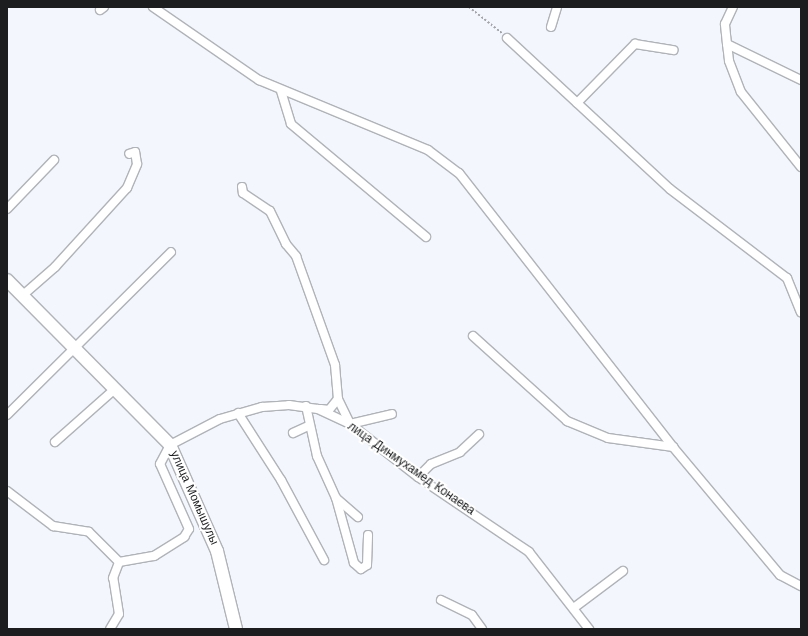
<!DOCTYPE html>
<meta charset="utf-8">
<style>
body{margin:0}
#map{position:relative;width:808px;height:636px;overflow:hidden;background:#f3f6fc;font-family:"Work Sans",sans-serif}
div>[style]{position:absolute}
.path>*{height:1.5px;margin-top:-0.75px;transform-origin:0;background:repeating-linear-gradient(90deg,#a3a5aa 0 2px,transparent 0 4px)}
.roads{filter:drop-shadow(1px 0 #b0b3b8) drop-shadow(-1px 0 #b0b3b8) drop-shadow(0 1px #b0b3b8) drop-shadow(0 -1px #b0b3b8)}
.minor>*{height:8px;margin:-4px;padding:0 4px;transform-origin:4px;border-radius:4px;background:#fff}
.primary>*{height:12px;margin:-6px;padding:0 6px;transform-origin:6px;border-radius:6px;background:#fff}
span{translate:-50% -50%;white-space:nowrap;text-align:center;line-height:1.15;-webkit-text-stroke:4px #fff;paint-order:stroke}
.street-label{font-size:12px;color:#1c1d1f}
.frame{position:absolute;inset:0;border:8px solid #1c1d1f;pointer-events:none}
</style>
<div id="map">
<div class="path">
<div style="left:469px;top:7px;width:42px;rotate:38.2deg"></div>
</div>
<div class="roads">
<div class="minor">
<div style="left:153px;top:7px;width:129px;rotate:34.6deg"></div>
<div style="left:259px;top:80px;width:183px;rotate:22.5deg"></div>
<div style="left:428px;top:150px;width:39px;rotate:37deg"></div>
<div style="left:459px;top:173px;width:348px;rotate:52deg"></div>
<div style="left:673px;top:447px;width:167px;rotate:50.1deg"></div>
<div style="left:780px;top:575px;width:24px;rotate:28deg"></div>
<div style="left:100px;top:10px;width:5px;rotate:-37deg"></div>
<div style="left:551px;top:27px;width:21px;rotate:-73deg"></div>
<div style="left:507px;top:38px;width:222px;rotate:42.8deg"></div>
<div style="left:670px;top:189px;width:147px;rotate:37.3deg"></div>
<div style="left:787px;top:278px;width:37px;rotate:68deg"></div>
<div style="left:727px;top:44px;width:20px;rotate:-96deg"></div>
<div style="left:725px;top:24px;width:19px;rotate:-65deg"></div>
<div style="left:801px;top:80px;width:82px;rotate:-154.1deg"></div>
<div style="left:727px;top:44px;width:17px;rotate:83deg"></div>
<div style="left:729px;top:61px;width:33px;rotate:69deg"></div>
<div style="left:741px;top:92px;width:96px;rotate:51.3deg"></div>
<div style="left:281px;top:91px;width:34px;rotate:73deg"></div>
<div style="left:291px;top:124px;width:176px;rotate:39.9deg"></div>
<div style="left:577px;top:103px;width:83px;rotate:-45.5deg"></div>
<div style="left:635px;top:44px;width:39px;rotate:9deg"></div>
<div style="left:242px;top:187px;width:6px;rotate:81deg"></div>
<div style="left:243px;top:193px;width:32px;rotate:34deg"></div>
<div style="left:270px;top:211px;width:37px;rotate:64deg"></div>
<div style="left:286px;top:244px;width:16px;rotate:50deg"></div>
<div style="left:296px;top:256px;width:116px;rotate:70.3deg"></div>
<div style="left:335px;top:365px;width:34px;rotate:85deg"></div>
<div style="left:338px;top:399px;width:28px;rotate:64deg"></div>
<div style="left:350px;top:424px;width:43px;rotate:-13.4deg"></div>
<div style="left:7px;top:209px;width:68px;rotate:-46.2deg"></div>
<div style="left:23px;top:295px;width:43px;rotate:-41.2deg"></div>
<div style="left:55px;top:267px;width:107px;rotate:-47.7deg"></div>
<div style="left:127px;top:188px;width:26px;rotate:-67deg"></div>
<div style="left:137px;top:164px;width:12px;rotate:-99deg"></div>
<div style="left:135px;top:152px;width:6px;rotate:162deg"></div>
<div style="left:473px;top:336px;width:127px;rotate:42.1deg"></div>
<div style="left:567px;top:421px;width:44px;rotate:22.5deg"></div>
<div style="left:608px;top:438px;width:66px;rotate:7.9deg"></div>
<div style="left:306px;top:406px;width:51px;rotate:77.6deg"></div>
<div style="left:317px;top:456px;width:46px;rotate:65.7deg"></div>
<div style="left:336px;top:498px;width:67px;rotate:74.5deg"></div>
<div style="left:354px;top:563px;width:9px;rotate:41deg"></div>
<div style="left:361px;top:569px;width:7px;rotate:-34deg"></div>
<div style="left:367px;top:565px;width:30px;rotate:-88deg"></div>
<div style="left:321px;top:409px;width:8px;rotate:7deg"></div>
<div style="left:329px;top:410px;width:14px;rotate:-51deg"></div>
<div style="left:238px;top:413px;width:80px;rotate:57.3deg"></div>
<div style="left:281px;top:480px;width:91px;rotate:61.7deg"></div>
<div style="left:7px;top:415px;width:231px;rotate:-44.8deg"></div>
<div style="left:293px;top:433px;width:17px;rotate:-25deg"></div>
<div style="left:55px;top:442px;width:81px;rotate:-41.5deg"></div>
<div style="left:418px;top:477px;width:18px;rotate:-45deg"></div>
<div style="left:431px;top:464px;width:31px;rotate:-22deg"></div>
<div style="left:460px;top:452px;width:26px;rotate:-43deg"></div>
<div style="left:7px;top:491px;width:58px;rotate:37.3deg"></div>
<div style="left:53px;top:526px;width:36px;rotate:9deg"></div>
<div style="left:89px;top:532px;width:42px;rotate:45deg"></div>
<div style="left:119px;top:562px;width:36px;rotate:-10deg"></div>
<div style="left:154px;top:556px;width:36px;rotate:-32deg"></div>
<div style="left:184px;top:537px;width:9px;rotate:-58deg"></div>
<div style="left:189px;top:529px;width:71px;rotate:-114deg"></div>
<div style="left:160px;top:464px;width:21px;rotate:-62deg"></div>
<div style="left:170px;top:445px;width:56px;rotate:-27.5deg"></div>
<div style="left:220px;top:419px;width:44px;rotate:-15.9deg"></div>
<div style="left:262px;top:407px;width:27px;rotate:-4deg"></div>
<div style="left:289px;top:405px;width:29px;rotate:8deg"></div>
<div style="left:318px;top:409px;width:35px;rotate:25deg"></div>
<div style="left:350px;top:424px;width:86px;rotate:37.9deg"></div>
<div style="left:418px;top:477px;width:134px;rotate:34deg"></div>
<div style="left:529px;top:552px;width:98px;rotate:52.1deg"></div>
<div style="left:336px;top:498px;width:29px;rotate:41deg"></div>
<div style="left:441px;top:600px;width:34px;rotate:26deg"></div>
<div style="left:472px;top:615px;width:17px;rotate:54deg"></div>
<div style="left:575px;top:607px;width:60px;rotate:-36.9deg"></div>
<div style="left:110px;top:629px;width:17px;rotate:-59deg"></div>
<div style="left:119px;top:614px;width:36px;rotate:-99deg"></div>
<div style="left:113px;top:578px;width:17px;rotate:-69deg"></div>
</div>
<div class="primary">
<div style="left:7px;top:280px;width:232px;rotate:45.3deg"></div>
<div style="left:170px;top:445px;width:116px;rotate:66.1deg"></div>
<div style="left:217px;top:551px;width:80px;rotate:76.3deg"></div>
</div>
</div>
<div class="street-label">
<span style="left:411px;top:469px;rotate:35deg">лица Динмухамед Конаева</span>
<span style="left:194px;top:498px;rotate:66deg">улица Момышулы</span>
</div>
<div class="frame"></div>
</div>
